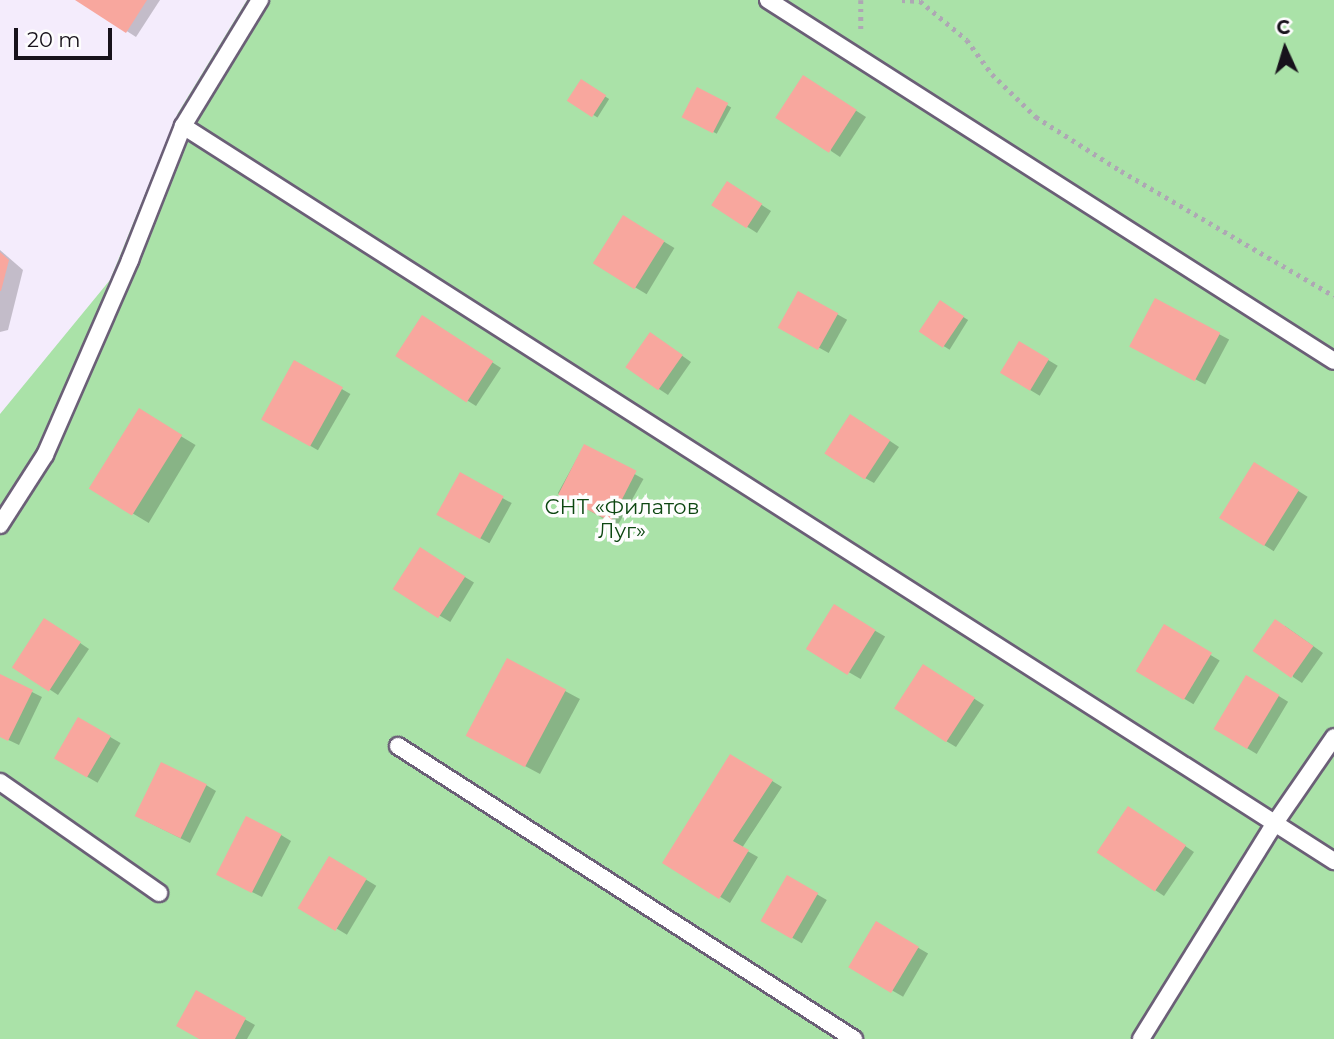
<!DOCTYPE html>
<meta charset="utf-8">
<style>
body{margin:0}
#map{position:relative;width:1334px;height:1039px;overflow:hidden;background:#f4ecfc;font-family:Montserrat,sans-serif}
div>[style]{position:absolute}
.green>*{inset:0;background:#aae2a8}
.shadow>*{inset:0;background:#0003;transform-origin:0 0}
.building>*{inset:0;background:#f8a79e;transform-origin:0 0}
.path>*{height:4.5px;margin-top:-2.25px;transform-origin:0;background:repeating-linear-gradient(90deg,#aea7b4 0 3.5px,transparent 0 8.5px)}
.roads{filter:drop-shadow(2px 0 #6b5f77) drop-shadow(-2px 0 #6b5f77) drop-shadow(0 2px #6b5f77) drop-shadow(0 -2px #6b5f77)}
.service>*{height:16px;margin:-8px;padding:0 8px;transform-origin:8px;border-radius:8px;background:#fff}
span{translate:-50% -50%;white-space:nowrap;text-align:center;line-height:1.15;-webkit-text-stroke:7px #fdfdfd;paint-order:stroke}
.park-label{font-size:21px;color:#0d4711}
.north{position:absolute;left:1250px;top:14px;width:70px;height:70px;-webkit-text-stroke:5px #fdfdfd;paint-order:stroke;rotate:356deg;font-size:19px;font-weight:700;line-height:28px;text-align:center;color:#17121b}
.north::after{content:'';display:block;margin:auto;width:24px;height:32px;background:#17121b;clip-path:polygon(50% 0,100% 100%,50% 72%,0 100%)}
.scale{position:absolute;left:14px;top:28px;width:98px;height:32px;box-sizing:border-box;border:4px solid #17121b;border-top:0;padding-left:9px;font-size:21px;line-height:24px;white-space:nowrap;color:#17121b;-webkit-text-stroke:5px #fdfdfd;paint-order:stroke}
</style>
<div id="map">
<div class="green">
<div style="clip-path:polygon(247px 0,1334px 0,1334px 1039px,0 1039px,0 414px,110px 280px,178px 113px)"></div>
</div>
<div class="shadow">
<div style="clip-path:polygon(78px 0,160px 0,136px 37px)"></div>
<div style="left:582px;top:82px;width:32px;height:22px;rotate:32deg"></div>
<div style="clip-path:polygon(813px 83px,866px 117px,840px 157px,831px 151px)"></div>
<div style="left:698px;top:89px;width:38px;height:30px;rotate:29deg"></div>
<div style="clip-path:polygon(737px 189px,771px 211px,757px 233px,713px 205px)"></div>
<div style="left:623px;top:217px;width:60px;height:54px;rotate:31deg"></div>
<div style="clip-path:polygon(0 250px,23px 270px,8px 330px,0 332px)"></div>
<div style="left:799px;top:293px;width:55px;height:38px;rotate:29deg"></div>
<div style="left:1155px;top:300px;width:84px;height:51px;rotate:28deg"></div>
<div style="left:941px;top:303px;width:32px;height:35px;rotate:32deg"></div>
<div style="clip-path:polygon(432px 323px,501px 368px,476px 406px,397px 356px)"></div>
<div style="clip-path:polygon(660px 340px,691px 362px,668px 395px,659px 389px)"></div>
<div style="left:1020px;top:343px;width:44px;height:35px;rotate:31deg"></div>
<div style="left:295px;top:362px;width:64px;height:65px;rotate:30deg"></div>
<div style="left:139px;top:411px;width:66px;height:91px;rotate:31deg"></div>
<div style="clip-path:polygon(860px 421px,899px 447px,874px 483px,865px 478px)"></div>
<div style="left:584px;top:446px;width:68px;height:54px;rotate:29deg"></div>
<div style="left:1255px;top:464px;width:62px;height:64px;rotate:32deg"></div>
<div style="left:461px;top:475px;width:58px;height:46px;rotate:29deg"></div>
<div style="left:420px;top:550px;width:63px;height:46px;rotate:31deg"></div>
<div style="left:834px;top:607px;width:59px;height:49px;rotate:30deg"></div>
<div style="clip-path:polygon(55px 626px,89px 649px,58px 695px,49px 689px)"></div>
<div style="clip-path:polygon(1285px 626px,1323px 653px,1302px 683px,1293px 677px)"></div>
<div style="left:1164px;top:627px;width:65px;height:51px;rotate:31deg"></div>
<div style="clip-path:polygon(507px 660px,580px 699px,540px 774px,482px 743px)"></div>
<div style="clip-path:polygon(933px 672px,984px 705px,956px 747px,946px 741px)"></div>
<div style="clip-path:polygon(0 676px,42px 697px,19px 745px,0 736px)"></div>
<div style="left:1247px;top:677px;width:48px;height:61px;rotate:31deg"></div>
<div style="left:79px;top:719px;width:48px;height:46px;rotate:30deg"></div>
<div style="clip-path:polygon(731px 756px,782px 787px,742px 848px,758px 857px,730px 903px,665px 862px)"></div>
<div style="clip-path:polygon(206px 785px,216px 791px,190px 843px,146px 821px)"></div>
<div style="clip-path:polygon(1138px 814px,1194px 852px,1164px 896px,1155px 890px)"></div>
<div style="clip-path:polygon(281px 835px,291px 841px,262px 897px,228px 880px)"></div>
<div style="left:330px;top:858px;width:54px;height:57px;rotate:31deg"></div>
<div style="left:787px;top:877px;width:46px;height:50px;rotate:30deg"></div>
<div style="left:877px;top:924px;width:59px;height:50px;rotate:30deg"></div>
<div style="clip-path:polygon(196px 992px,255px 1025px,247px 1039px,202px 1039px)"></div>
</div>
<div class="building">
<div style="clip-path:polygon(75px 0,147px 0,126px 33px)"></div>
<div style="left:803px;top:75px;width:64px;height:51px;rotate:33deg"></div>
<div style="left:581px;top:79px;width:30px;height:26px;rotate:33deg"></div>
<div style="left:697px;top:87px;width:35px;height:34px;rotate:27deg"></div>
<div style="left:727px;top:181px;width:42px;height:29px;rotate:33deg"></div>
<div style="left:623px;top:215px;width:49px;height:57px;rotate:32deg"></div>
<div style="clip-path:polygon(0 252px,9px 260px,1px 291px,0 291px)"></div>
<div style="left:798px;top:291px;width:46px;height:42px;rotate:29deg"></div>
<div style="left:1155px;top:298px;width:74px;height:55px;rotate:28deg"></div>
<div style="left:940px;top:300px;width:29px;height:38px;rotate:34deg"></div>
<div style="left:422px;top:315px;width:85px;height:49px;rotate:33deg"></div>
<div style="left:650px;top:332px;width:40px;height:43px;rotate:35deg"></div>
<div style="left:1019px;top:341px;width:35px;height:37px;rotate:31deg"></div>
<div style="left:294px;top:360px;width:56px;height:68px;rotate:29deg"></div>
<div style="left:139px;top:408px;width:51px;height:95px;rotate:32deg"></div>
<div style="left:850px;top:414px;width:48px;height:47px;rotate:33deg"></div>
<div style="left:584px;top:444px;width:59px;height:57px;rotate:27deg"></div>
<div style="left:1254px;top:462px;width:53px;height:66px;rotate:32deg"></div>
<div style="left:460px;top:472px;width:50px;height:49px;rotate:29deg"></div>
<div style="left:420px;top:547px;width:54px;height:50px;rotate:33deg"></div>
<div style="left:834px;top:604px;width:49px;height:53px;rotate:32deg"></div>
<div style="left:44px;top:618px;width:44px;height:59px;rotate:33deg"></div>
<div style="left:1275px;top:619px;width:47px;height:39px;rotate:35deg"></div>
<div style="left:1164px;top:624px;width:56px;height:55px;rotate:31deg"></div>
<div style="left:507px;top:658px;width:67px;height:88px;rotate:28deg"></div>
<div style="left:923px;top:664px;width:62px;height:53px;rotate:33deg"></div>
<div style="clip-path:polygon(0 674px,33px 690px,8px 741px,0 737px)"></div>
<div style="left:1246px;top:675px;width:39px;height:63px;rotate:31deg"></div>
<div style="left:78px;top:717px;width:38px;height:48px;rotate:30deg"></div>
<div style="clip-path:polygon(730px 754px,773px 780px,733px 841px,749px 850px,719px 899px,662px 863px)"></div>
<div style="left:161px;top:762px;width:51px;height:60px;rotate:26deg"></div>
<div style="left:1128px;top:806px;width:70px;height:56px;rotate:34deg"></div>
<div style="left:246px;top:816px;width:40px;height:66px;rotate:27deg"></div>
<div style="left:329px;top:856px;width:44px;height:61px;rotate:31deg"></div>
<div style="left:787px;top:875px;width:36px;height:53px;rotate:30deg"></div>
<div style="left:876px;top:921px;width:50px;height:54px;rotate:31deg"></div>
<div style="clip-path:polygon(196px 990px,246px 1018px,235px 1039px,199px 1039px,176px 1026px)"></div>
</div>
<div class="path">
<div style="left:861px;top:0;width:30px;rotate:90deg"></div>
<div style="left:902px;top:0;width:18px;rotate:3deg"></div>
<div style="left:920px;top:1px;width:61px;rotate:39.7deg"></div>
<div style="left:967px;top:40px;width:42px;rotate:53.7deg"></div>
<div style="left:992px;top:74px;width:62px;rotate:44.3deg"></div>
<div style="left:1036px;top:117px;width:101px;rotate:32.4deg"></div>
<div style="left:1121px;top:171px;width:247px;rotate:30.4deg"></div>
</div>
<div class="roads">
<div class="service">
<div style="left:768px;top:0;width:671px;rotate:32.53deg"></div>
<div style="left:183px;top:126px;width:1366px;rotate:32.56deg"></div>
<div style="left:0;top:525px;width:83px;rotate:-57.3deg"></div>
<div style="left:45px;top:455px;width:213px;rotate:-66.4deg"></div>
<div style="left:130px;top:260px;width:144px;rotate:-68.4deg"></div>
<div style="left:183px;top:126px;width:148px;rotate:-58.6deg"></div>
<div style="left:398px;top:746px;width:542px;rotate:32.72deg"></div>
<div style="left:0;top:782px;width:194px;rotate:34.9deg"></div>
<div style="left:1141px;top:1039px;width:254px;rotate:-58.2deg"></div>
<div style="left:1275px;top:823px;width:104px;rotate:-55.5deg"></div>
</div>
</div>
<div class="park-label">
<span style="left:622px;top:519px">СНТ «Филатов<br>Луг»</span>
</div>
<div class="north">С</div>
<div class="scale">20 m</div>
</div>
